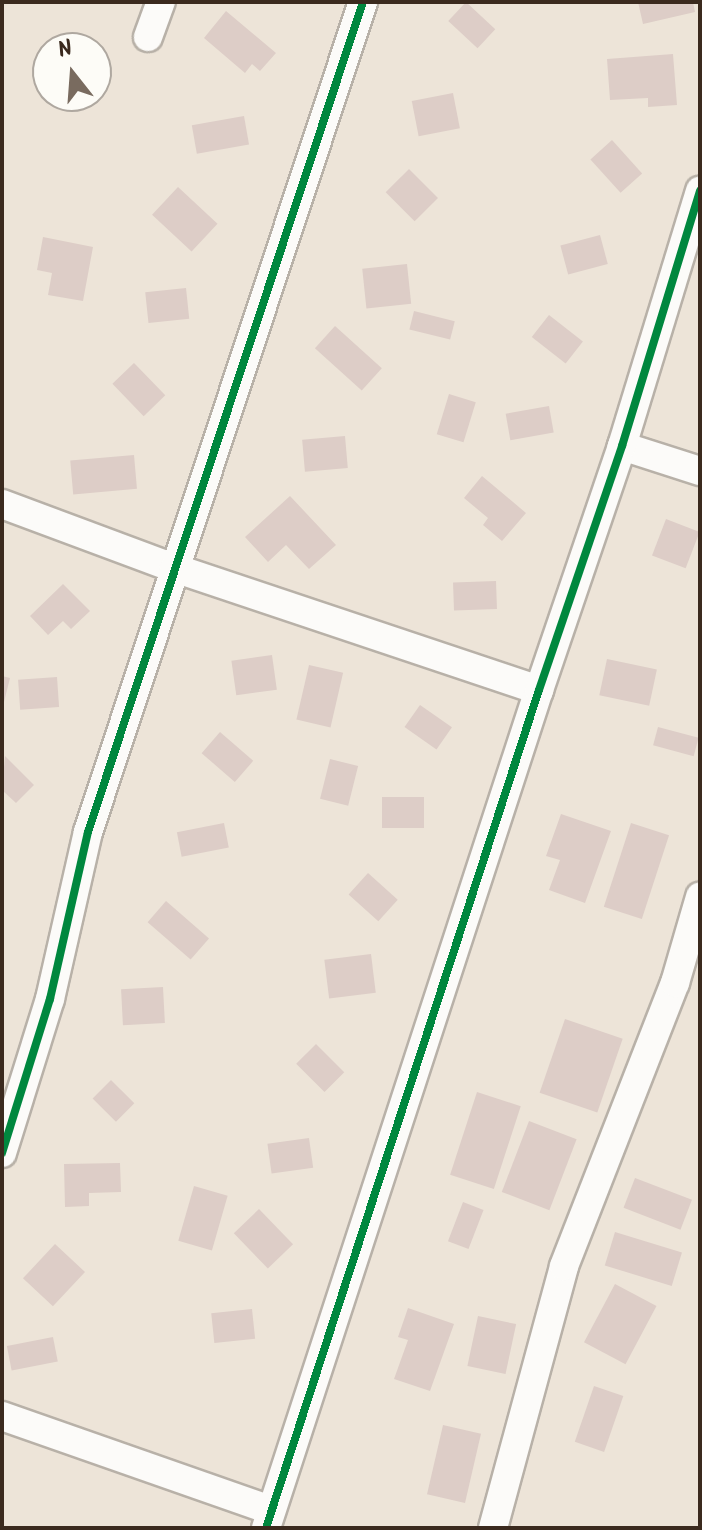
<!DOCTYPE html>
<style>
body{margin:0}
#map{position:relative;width:702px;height:1530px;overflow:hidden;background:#ede4d8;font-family:Kalam,sans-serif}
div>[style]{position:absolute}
.building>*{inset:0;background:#ddcdc7;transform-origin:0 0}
.roads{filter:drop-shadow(2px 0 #b8b1a8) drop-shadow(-2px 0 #b8b1a8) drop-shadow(0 2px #b8b1a8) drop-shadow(0 -2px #b8b1a8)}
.minor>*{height:28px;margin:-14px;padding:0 14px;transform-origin:14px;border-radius:14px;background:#fcfbf9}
.cycleway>*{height:8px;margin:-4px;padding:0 4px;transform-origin:4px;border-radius:4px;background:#00873e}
span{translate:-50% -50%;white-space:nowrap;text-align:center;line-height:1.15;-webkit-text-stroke:6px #fdfcf7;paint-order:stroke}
.frame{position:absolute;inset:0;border:4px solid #3b2a1e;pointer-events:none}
.north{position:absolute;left:32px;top:32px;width:80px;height:80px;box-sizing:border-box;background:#fdfcf7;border:2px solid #afa8a0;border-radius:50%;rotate:343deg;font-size:22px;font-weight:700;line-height:32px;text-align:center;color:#3b2a1e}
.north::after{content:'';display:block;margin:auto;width:28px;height:36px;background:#796b5f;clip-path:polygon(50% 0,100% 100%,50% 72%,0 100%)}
</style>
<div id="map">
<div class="building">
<div style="left:466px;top:2px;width:40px;height:26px;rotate:43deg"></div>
<div style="clip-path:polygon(638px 2px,693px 2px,695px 12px,643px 24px)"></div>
<div style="clip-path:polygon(226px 11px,276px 53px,260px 71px,252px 64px,245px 73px,204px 38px)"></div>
<div style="clip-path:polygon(673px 54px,677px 105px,648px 107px,648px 98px,610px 100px,607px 59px)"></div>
<div style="left:453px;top:93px;width:36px;height:42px;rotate:79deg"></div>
<div style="left:244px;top:116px;width:29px;height:53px;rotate:80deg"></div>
<div style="left:612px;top:140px;width:45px;height:29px;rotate:48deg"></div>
<div style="left:409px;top:169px;width:41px;height:33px;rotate:45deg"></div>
<div style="left:178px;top:187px;width:54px;height:38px;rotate:43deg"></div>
<div style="left:600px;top:235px;width:30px;height:41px;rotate:75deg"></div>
<div style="clip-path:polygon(43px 237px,93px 247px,83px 301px,48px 295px,52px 273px,37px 270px)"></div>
<div style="left:407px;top:264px;width:40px;height:45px;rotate:84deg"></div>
<div style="left:186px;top:288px;width:31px;height:41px;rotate:84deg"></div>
<div style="left:414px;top:311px;width:42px;height:19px;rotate:14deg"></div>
<div style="left:549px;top:315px;width:43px;height:28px;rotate:38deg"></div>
<div style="left:335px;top:326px;width:63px;height:30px;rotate:42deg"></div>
<div style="left:134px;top:363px;width:45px;height:30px;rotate:46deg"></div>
<div style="left:449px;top:394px;width:28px;height:42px;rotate:17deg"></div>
<div style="left:549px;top:406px;width:27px;height:44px;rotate:80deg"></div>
<div style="left:345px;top:436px;width:32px;height:43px;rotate:85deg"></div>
<div style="left:134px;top:455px;width:34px;height:64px;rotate:85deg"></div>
<div style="clip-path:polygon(482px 476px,526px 513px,502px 541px,483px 525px,488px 518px,464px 498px)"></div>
<div style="clip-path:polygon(290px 496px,336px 545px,309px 569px,286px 545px,268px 562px,245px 537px)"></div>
<div style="left:666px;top:519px;width:36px;height:39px;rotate:21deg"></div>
<div style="left:496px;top:581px;width:28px;height:43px;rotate:88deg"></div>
<div style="clip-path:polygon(63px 584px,90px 611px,71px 629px,63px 621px,48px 635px,30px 616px)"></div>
<div style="left:272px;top:655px;width:35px;height:41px;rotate:82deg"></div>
<div style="left:607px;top:659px;width:51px;height:37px;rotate:12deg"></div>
<div style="left:309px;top:665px;width:35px;height:56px;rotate:13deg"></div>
<div style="clip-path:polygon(2px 676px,10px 678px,3px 706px,2px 706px)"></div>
<div style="left:57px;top:677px;width:30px;height:39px;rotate:86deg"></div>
<div style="left:420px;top:705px;width:39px;height:27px;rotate:35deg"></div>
<div style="left:658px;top:727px;width:42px;height:19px;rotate:15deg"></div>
<div style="left:220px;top:732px;width:44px;height:28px;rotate:41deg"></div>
<div style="clip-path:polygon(5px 756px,34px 785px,16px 803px,2px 790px)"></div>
<div style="left:330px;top:759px;width:29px;height:41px;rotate:14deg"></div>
<div style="left:424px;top:797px;width:31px;height:42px;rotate:90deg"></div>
<div style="clip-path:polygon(561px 814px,611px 831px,585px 903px,549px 890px,560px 860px,546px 856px)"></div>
<div style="left:224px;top:823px;width:25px;height:48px;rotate:79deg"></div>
<div style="left:631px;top:823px;width:40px;height:88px;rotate:18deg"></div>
<div style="left:368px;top:873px;width:40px;height:29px;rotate:42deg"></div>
<div style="left:166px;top:901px;width:57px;height:28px;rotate:41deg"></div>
<div style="left:371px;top:954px;width:39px;height:47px;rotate:83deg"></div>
<div style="left:163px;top:987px;width:36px;height:42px;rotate:87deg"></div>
<div style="left:565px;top:1019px;width:61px;height:78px;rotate:19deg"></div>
<div style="left:316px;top:1044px;width:40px;height:28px;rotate:45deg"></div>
<div style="left:111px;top:1080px;width:33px;height:26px;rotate:45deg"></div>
<div style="left:477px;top:1092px;width:46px;height:87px;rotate:18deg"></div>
<div style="left:529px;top:1121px;width:51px;height:76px;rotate:21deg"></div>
<div style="left:309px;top:1138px;width:30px;height:42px;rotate:82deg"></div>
<div style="clip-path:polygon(120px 1163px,121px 1192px,89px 1193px,89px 1206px,65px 1207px,64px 1164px)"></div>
<div style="left:635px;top:1178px;width:61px;height:32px;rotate:21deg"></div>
<div style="left:194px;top:1186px;width:35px;height:57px;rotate:16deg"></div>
<div style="left:463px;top:1202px;width:22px;height:42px;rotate:21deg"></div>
<div style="left:259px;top:1209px;width:49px;height:35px;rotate:46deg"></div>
<div style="left:615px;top:1232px;width:70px;height:35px;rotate:17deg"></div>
<div style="left:55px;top:1244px;width:41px;height:47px;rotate:43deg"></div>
<div style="left:615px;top:1284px;width:47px;height:66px;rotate:28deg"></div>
<div style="clip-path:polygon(408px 1308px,454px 1324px,430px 1391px,394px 1379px,408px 1340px,398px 1337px)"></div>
<div style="left:252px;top:1309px;width:30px;height:41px;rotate:84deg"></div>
<div style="left:478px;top:1316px;width:39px;height:51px;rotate:12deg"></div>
<div style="left:53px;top:1337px;width:25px;height:47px;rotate:79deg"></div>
<div style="left:594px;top:1386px;width:31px;height:59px;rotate:19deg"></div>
<div style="left:443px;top:1425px;width:39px;height:71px;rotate:13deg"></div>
</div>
<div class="roads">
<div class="minor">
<div style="left:148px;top:37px;width:37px;rotate:-70deg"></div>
<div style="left:622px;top:446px;width:82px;rotate:17.8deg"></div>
<div style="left:2px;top:504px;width:184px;rotate:20.4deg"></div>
<div style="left:174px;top:568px;width:385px;rotate:18.5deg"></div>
<div style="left:2px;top:1153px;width:161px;rotate:-72.7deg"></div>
<div style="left:50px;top:999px;width:171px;rotate:-77.2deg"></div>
<div style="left:88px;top:832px;width:874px;rotate:-71.67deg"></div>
<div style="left:2px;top:1416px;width:284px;rotate:19.3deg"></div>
<div style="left:266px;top:1528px;width:881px;rotate:-71.96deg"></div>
<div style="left:539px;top:690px;width:258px;rotate:-71.2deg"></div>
<div style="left:622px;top:446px;width:267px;rotate:-73deg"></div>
<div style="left:493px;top:1528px;width:271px;rotate:-74.8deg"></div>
<div style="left:564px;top:1266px;width:304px;rotate:-68.6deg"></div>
<div style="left:675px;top:983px;width:90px;rotate:-73.8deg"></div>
</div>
</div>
<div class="cycleway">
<div style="left:2px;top:1153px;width:161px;rotate:-72.7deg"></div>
<div style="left:50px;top:999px;width:171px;rotate:-77.2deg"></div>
<div style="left:88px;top:832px;width:874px;rotate:-71.67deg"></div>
<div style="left:266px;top:1528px;width:881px;rotate:-71.96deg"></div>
<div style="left:539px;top:690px;width:258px;rotate:-71.2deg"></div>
<div style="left:622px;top:446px;width:267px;rotate:-73deg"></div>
</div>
<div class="frame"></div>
<div class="north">N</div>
</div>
